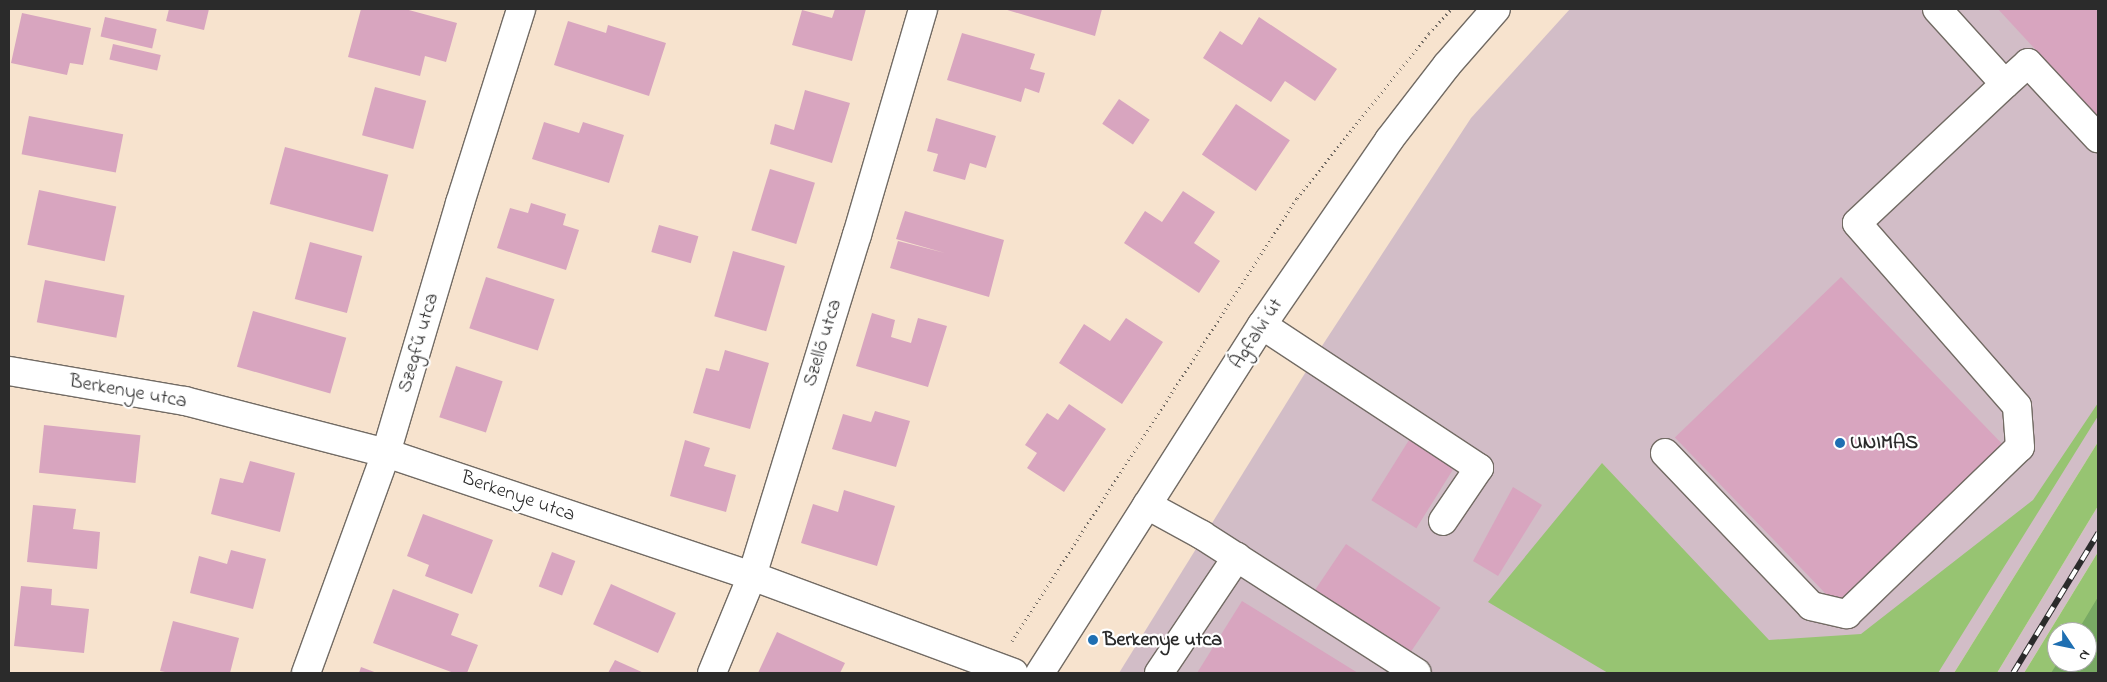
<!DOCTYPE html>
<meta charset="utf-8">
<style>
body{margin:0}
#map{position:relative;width:2107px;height:682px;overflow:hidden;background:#f7e3ce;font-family:"Indie Flower",sans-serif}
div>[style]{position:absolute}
.industrial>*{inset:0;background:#d2bdc7}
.green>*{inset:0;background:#97c472}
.forest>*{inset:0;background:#79aa64}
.building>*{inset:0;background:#d8a5bf;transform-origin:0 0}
.path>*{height:3px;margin-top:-1.5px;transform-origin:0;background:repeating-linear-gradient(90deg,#726b64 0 1px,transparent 0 5px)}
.roads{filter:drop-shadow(1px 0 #726b64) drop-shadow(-1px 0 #726b64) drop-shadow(0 1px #726b64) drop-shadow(0 -1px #726b64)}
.minor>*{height:28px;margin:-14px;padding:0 14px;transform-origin:14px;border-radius:14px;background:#fff}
.rail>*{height:5.5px;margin-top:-2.75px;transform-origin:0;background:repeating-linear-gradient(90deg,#fff 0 11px,#2b2b2b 0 22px);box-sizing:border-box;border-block:1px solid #2b2b2b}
.dots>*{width:14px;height:14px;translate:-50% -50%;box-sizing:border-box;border:2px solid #fff;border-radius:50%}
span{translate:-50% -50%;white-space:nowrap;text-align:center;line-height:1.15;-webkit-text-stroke:4.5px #fff;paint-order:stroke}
.street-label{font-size:20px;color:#2b2b2b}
.poi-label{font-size:20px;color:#2b2b2b;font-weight:700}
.left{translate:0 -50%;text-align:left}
.frame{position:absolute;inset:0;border:10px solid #2b2b2b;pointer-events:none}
.north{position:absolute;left:2047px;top:622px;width:50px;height:50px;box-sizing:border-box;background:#fff;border:1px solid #aaa;border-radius:50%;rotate:124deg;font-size:14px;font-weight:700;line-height:20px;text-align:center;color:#2b2b2b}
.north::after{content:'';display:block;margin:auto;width:18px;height:22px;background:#1f6fb2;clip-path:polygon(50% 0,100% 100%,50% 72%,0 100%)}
</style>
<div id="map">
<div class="industrial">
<div style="clip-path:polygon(1570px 9px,2098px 9px,2098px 442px,1954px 673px,1119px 673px,1320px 349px,1471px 118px)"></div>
<div style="clip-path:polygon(2098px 506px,2098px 552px,2024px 673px,1997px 673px)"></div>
</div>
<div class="green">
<div style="clip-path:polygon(2098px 403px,2098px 416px,1938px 673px,1608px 673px,1488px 602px,1602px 463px,1769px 640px,1861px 634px,2033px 500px)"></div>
<div style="clip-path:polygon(2098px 442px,2098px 506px,1997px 673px,1954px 673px)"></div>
<div style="clip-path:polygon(evenodd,2098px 552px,2098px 673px,2024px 673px,2098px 552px,2057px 632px,2087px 632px,2087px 662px,2057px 662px,2057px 632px)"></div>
</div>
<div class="forest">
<div style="clip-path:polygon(2098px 597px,2098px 673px,2051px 673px,2058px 662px,2087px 662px,2087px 632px,2077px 632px)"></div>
</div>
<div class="building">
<div style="clip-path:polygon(169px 9px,209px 9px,204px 30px,166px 21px)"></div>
<div style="clip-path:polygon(361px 9px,405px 9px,457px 23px,446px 62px,425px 56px,420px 76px,348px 57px)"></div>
<div style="clip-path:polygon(835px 9px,866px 9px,852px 61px,792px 45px,802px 10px,832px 18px)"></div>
<div style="clip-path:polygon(1004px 9px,1102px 9px,1095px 36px)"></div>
<div style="clip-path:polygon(1998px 9px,2098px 9px,2098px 117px)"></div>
<div style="clip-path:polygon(22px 13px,91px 28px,83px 65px,70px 63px,67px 75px,11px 63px)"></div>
<div style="left:105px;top:17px;width:53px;height:20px;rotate:13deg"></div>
<div style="clip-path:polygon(1259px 17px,1337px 69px,1315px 101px,1285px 81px,1271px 102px,1203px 58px,1220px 31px,1242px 45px)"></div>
<div style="clip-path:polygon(568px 21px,606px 33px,608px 25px,666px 43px,649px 96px,554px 65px)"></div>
<div style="clip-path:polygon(962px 33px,1035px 54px,1030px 69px,1045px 73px,1039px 93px,1025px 88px,1021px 102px,947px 80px)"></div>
<div style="left:113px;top:44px;width:49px;height:16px;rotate:13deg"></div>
<div style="left:375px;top:87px;width:53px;height:50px;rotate:15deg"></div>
<div style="clip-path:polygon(805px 90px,850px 103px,832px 163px,770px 144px,775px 124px,794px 130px)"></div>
<div style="left:1119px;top:99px;width:37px;height:30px;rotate:34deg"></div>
<div style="left:1236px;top:104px;width:65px;height:61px;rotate:34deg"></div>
<div style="left:29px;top:116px;width:96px;height:39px;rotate:11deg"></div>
<div style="clip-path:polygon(936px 118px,996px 136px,986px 168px,970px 163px,965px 180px,933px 171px,938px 154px,927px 151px)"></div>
<div style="clip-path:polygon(544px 122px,579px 133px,583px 122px,624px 135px,609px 183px,532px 159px)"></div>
<div style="left:285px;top:147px;width:107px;height:59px;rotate:15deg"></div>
<div style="left:770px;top:169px;width:47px;height:64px;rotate:17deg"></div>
<div style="left:39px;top:190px;width:79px;height:56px;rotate:12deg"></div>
<div style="clip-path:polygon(1183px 191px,1215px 212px,1194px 243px,1220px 261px,1199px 293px,1124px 243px,1145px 211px,1162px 222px)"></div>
<div style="clip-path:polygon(531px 203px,566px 214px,563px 225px,579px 230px,566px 270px,497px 248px,510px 208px,528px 213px)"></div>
<div style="clip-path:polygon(905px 211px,1004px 240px,989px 297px,890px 268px,898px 241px,945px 253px,896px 239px)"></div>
<div style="left:659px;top:225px;width:41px;height:28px;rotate:16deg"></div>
<div style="left:310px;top:242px;width:54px;height:59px;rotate:15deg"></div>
<div style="left:733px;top:251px;width:54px;height:68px;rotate:16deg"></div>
<div style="left:486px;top:277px;width:72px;height:54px;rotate:18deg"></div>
<div style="left:1841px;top:277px;width:238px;height:231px;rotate:46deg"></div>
<div style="left:45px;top:280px;width:81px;height:43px;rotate:11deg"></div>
<div style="left:253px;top:311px;width:97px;height:58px;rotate:16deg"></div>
<div style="clip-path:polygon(872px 313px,895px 320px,891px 337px,911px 343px,918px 318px,947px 326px,928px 387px,856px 366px)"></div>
<div style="clip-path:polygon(1126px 318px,1163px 342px,1122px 404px,1059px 363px,1084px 324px,1110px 341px)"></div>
<div style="clip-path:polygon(725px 350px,769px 363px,750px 429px,693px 413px,706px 368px,719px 371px)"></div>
<div style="left:456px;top:366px;width:49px;height:54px;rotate:18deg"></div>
<div style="clip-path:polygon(1069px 404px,1106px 429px,1064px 492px,1027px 468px,1037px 453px,1025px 445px,1047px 413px,1058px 420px)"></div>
<div style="clip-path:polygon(875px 411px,910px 421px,896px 467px,832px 449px,843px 414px,871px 422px)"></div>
<div style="left:44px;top:425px;width:97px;height:48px;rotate:6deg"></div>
<div style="clip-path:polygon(685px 440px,710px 448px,704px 466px,736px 475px,726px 512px,670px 496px)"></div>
<div style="left:1409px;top:440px;width:53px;height:71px;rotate:32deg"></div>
<div style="clip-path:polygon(250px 461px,295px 473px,280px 532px,211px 514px,220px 478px,243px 483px)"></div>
<div style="clip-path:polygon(1513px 487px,1542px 505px,1498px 576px,1473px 561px)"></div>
<div style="clip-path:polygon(844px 490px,895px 506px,877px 566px,801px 543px,813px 504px,838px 512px)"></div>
<div style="clip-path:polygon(33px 505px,76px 509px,73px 529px,100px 532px,97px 569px,27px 562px)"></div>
<div style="clip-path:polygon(423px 514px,493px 540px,472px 594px,425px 576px,429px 565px,407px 556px)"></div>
<div style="left:1346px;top:544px;width:114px;height:56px;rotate:34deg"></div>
<div style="clip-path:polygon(231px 550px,266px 559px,253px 609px,190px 593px,199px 556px,227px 564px)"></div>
<div style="left:552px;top:552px;width:25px;height:37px;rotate:21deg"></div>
<div style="left:611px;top:584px;width:71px;height:44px;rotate:24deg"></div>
<div style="clip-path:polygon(21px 586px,52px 589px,51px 605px,89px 609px,84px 653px,14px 646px)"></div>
<div style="clip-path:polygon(393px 589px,459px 614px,451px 635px,478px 645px,467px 673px,454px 673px,373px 643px)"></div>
<div style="clip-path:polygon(1242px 601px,1358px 673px,1197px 673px)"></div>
<div style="clip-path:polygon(173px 621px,239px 638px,230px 673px,170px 673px,160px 671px)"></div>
<div style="clip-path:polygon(777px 632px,845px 663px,840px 673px,758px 673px)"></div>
<div style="clip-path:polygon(615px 660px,644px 673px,608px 673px)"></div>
<div style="clip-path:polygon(361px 667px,377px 673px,359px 673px)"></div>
</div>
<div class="path">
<div style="left:1012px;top:641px;width:527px;rotate:-57.25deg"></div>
<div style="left:1297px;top:198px;width:211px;rotate:-51.3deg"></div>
<div style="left:1429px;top:33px;width:33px;rotate:-47deg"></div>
</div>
<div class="roads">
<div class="minor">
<div style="left:1937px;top:9px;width:101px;rotate:47.8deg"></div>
<div style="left:2005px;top:84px;width:31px;rotate:-42deg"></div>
<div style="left:2028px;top:63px;width:103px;rotate:47deg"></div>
<div style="left:1262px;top:325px;width:260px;rotate:33.4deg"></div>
<div style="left:1479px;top:468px;width:64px;rotate:124.2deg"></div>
<div style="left:9px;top:371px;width:179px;rotate:9.7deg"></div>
<div style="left:185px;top:401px;width:208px;rotate:14.5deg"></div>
<div style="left:386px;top:453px;width:386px;rotate:18.6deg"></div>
<div style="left:752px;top:576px;width:279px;rotate:20.3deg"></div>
<div style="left:1665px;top:453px;width:211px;rotate:46.3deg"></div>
<div style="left:1811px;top:606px;width:37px;rotate:13deg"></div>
<div style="left:1847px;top:614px;width:240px;rotate:-44deg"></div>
<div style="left:2020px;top:447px;width:41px;rotate:-94.2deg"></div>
<div style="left:2017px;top:406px;width:243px;rotate:-131.2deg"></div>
<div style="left:1857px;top:223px;width:203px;rotate:-43.2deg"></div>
<div style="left:1147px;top:505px;width:63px;rotate:28.6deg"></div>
<div style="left:1202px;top:535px;width:255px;rotate:32.7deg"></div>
<div style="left:306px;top:673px;width:234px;rotate:-70deg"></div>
<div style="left:386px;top:453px;width:261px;rotate:-73.5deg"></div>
<div style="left:460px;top:203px;width:203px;rotate:-72.5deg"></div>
<div style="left:712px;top:673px;width:105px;rotate:-67.6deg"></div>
<div style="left:752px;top:576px;width:357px;rotate:-72.9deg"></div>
<div style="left:857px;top:235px;width:235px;rotate:-73.7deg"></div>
<div style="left:1040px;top:673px;width:413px;rotate:-57.5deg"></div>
<div style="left:1262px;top:325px;width:224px;rotate:-55.5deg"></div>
<div style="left:1389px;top:140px;width:95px;rotate:-52.3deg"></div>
<div style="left:1447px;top:65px;width:74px;rotate:-48.8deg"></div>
<div style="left:1159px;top:673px;width:140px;rotate:-56.1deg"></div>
</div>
</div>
<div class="rail">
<div style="left:2013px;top:673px;width:164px;rotate:-58.7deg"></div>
</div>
<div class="dots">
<div style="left:1840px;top:443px;background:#1f6fb2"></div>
<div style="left:1093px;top:640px;background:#1f6fb2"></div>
</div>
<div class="street-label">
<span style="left:1257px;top:334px;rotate:-57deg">Ágfalvi út</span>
<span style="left:419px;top:343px;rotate:-74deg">Szegfű utca</span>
<span style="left:823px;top:343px;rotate:-73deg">Szellő utca</span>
<span style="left:128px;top:392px;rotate:10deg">Berkenye utca</span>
<span style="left:518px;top:497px;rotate:19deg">Berkenye utca</span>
</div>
<div class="poi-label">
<span class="left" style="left:1850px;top:443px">UNIMAS</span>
<span class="left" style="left:1103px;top:640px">Berkenye utca</span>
</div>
<div class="frame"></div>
<div class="north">N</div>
</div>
